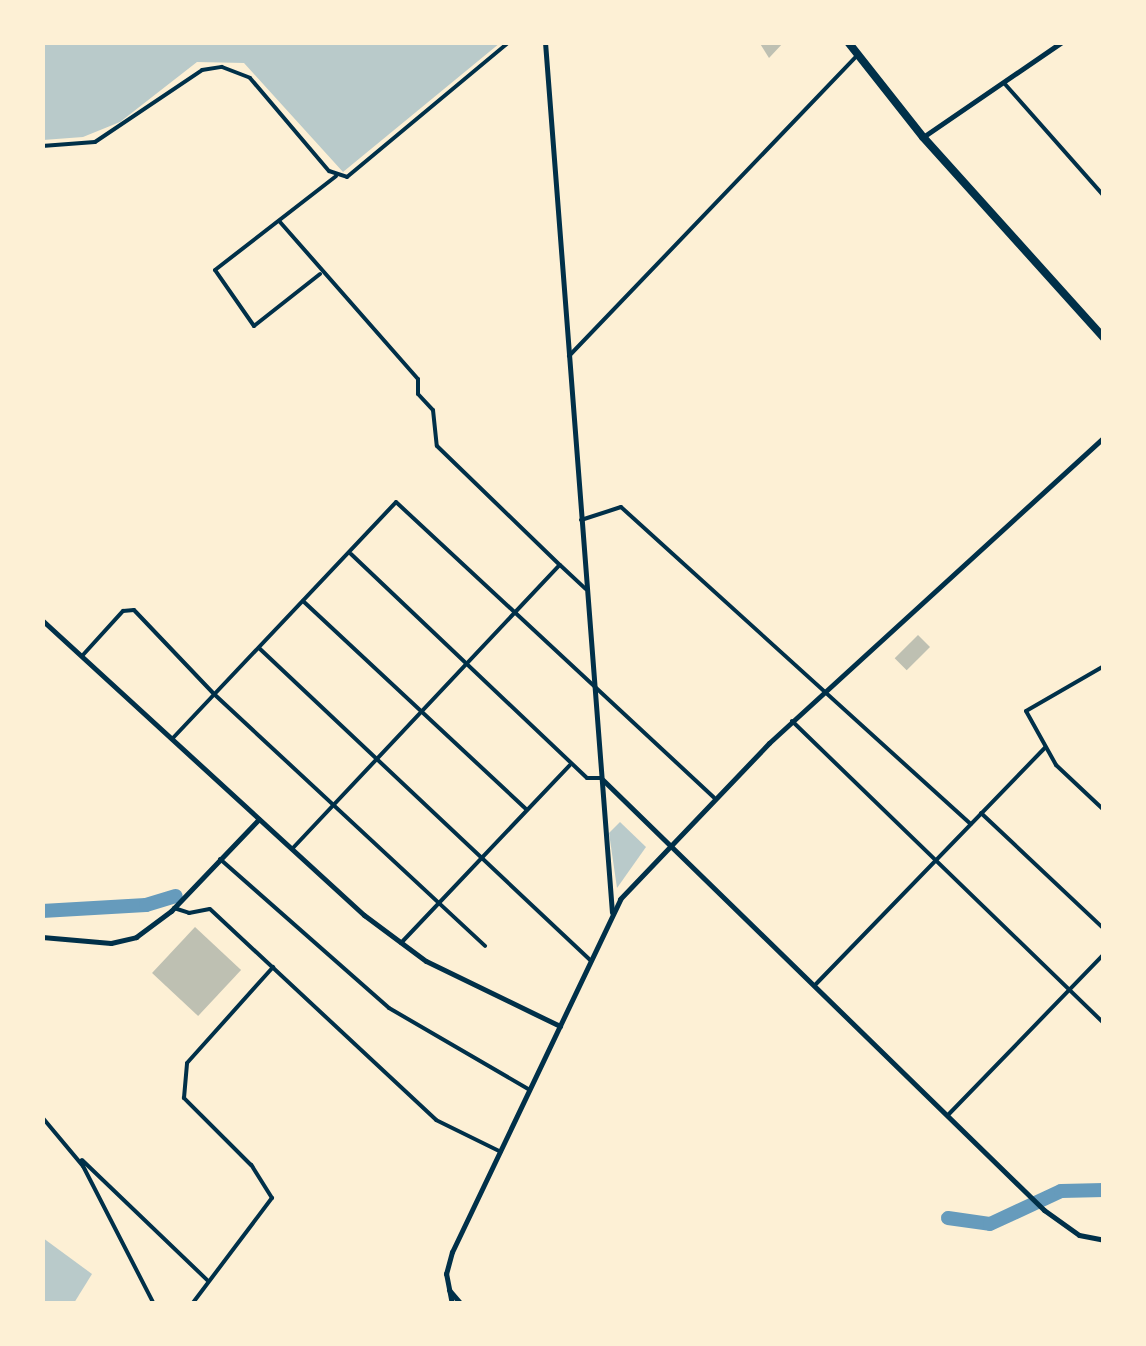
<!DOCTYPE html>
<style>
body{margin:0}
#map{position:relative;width:1146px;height:1346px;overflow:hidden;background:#fdf0d5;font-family:"PT Sans",sans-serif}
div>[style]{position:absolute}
.green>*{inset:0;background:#b9caca}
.river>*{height:14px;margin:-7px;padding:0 7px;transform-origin:7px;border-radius:7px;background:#669bbc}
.building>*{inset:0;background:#bec0b2;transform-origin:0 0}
.pedestrian>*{height:4px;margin:-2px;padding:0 2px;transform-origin:2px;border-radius:2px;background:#003049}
.minor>*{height:4px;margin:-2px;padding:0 2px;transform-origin:2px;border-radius:2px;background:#003049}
.tertiary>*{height:5px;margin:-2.5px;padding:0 2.5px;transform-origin:2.5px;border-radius:2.5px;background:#003049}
.primary>*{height:8px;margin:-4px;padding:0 4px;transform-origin:4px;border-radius:4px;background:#003049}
span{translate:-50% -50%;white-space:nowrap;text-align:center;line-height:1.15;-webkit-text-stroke:8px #fdf0d5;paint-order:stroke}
.frame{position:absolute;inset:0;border:45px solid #fdf0d5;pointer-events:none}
</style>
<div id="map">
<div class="green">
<div style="clip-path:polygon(43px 42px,500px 42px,500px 43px,343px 172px,244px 63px,197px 62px,120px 122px,83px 137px,43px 140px)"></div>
<div style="clip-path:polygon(620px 822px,646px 847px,617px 888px,609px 833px)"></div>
<div style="clip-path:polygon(43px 1238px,92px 1274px,74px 1303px,43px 1303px)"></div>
</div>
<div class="river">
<div style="left:42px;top:911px;width:104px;rotate:-3.3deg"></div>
<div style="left:146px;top:905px;width:31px;rotate:-17deg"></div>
<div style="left:948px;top:1218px;width:42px;rotate:8.1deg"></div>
<div style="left:990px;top:1224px;width:78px;rotate:-24.9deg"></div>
<div style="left:1061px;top:1191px;width:43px;rotate:-1.3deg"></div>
</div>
<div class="building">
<div style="clip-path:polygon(759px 42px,784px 42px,769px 58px)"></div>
<div style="left:918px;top:635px;width:17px;height:33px;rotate:45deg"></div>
<div style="left:195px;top:927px;width:63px;height:63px;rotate:43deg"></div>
</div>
<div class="pedestrian">
<div style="left:220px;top:859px;width:225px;rotate:41.4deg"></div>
<div style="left:389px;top:1008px;width:163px;rotate:30.2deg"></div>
</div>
<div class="minor">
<div style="left:1004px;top:83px;width:151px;rotate:48.5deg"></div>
<div style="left:42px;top:146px;width:53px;rotate:-4.3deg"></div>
<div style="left:95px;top:142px;width:129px;rotate:-33.9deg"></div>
<div style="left:202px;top:70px;width:20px;rotate:-9deg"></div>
<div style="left:222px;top:67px;width:30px;rotate:21deg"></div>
<div style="left:250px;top:78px;width:122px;rotate:49.7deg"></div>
<div style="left:329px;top:171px;width:19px;rotate:18deg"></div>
<div style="left:347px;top:177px;width:211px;rotate:-39.8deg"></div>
<div style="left:280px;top:222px;width:209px;rotate:48.7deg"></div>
<div style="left:418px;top:379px;width:15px;rotate:90deg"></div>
<div style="left:418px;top:394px;width:22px;rotate:47deg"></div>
<div style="left:433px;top:410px;width:36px;rotate:84deg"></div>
<div style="left:437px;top:446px;width:171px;rotate:44.1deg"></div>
<div style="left:320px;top:274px;width:84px;rotate:141.8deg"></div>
<div style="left:254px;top:326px;width:68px;rotate:-124.9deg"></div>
<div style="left:215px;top:270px;width:153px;rotate:-37.8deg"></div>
<div style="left:569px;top:356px;width:414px;rotate:-46.2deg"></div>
<div style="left:581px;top:520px;width:42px;rotate:-18deg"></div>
<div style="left:621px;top:507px;width:472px;rotate:42.2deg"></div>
<div style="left:351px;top:554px;width:325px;rotate:43.5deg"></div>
<div style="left:587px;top:778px;width:14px"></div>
<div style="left:303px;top:601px;width:306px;rotate:43deg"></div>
<div style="left:259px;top:648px;width:455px;rotate:43.3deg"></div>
<div style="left:82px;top:656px;width:61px;rotate:-47.7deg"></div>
<div style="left:123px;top:611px;width:11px;rotate:-5deg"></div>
<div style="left:134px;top:610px;width:116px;rotate:46.4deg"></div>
<div style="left:214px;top:694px;width:370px;rotate:42.9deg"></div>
<div style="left:1104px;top:666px;width:90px;rotate:150deg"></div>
<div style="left:1026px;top:711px;width:62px;rotate:60.9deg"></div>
<div style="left:1056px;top:765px;width:66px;rotate:43.2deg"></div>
<div style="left:792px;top:721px;width:434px;rotate:44.1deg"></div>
<div style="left:172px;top:739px;width:326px;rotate:-46.6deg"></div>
<div style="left:396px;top:502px;width:434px;rotate:42.9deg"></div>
<div style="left:981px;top:813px;width:169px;rotate:43.3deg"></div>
<div style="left:292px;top:849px;width:390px;rotate:-46.7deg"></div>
<div style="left:560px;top:565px;width:35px;rotate:43deg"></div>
<div style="left:174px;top:908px;width:16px;rotate:18deg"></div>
<div style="left:189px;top:913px;width:21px;rotate:-11deg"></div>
<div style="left:210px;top:909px;width:309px;rotate:43deg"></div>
<div style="left:436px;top:1120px;width:72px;rotate:26.2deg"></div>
<div style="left:401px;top:943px;width:245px;rotate:-46.5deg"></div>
<div style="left:816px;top:984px;width:329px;rotate:-45.9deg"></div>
<div style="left:948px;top:1115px;width:224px;rotate:-45.9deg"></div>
<div style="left:42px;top:1117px;width:64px;rotate:50.1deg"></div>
<div style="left:83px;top:1166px;width:155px;rotate:62.8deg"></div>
<div style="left:82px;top:1160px;width:175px;rotate:43.8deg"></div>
<div style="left:192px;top:1304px;width:133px;rotate:-53deg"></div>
<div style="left:272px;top:1198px;width:39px;rotate:-122deg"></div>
<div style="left:251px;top:1165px;width:95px;rotate:-135deg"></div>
<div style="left:184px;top:1098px;width:35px;rotate:-85deg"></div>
<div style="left:187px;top:1063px;width:129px;rotate:-48.1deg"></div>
</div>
<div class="tertiary">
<div style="left:545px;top:42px;width:873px;rotate:85.6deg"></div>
<div style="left:923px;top:137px;width:168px;rotate:-34.4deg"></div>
<div style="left:42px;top:620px;width:437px;rotate:42.5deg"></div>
<div style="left:364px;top:915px;width:77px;rotate:36.6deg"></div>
<div style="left:426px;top:961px;width:149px;rotate:25.9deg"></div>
<div style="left:603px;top:780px;width:616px;rotate:44.28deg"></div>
<div style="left:1044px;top:1210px;width:43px;rotate:35.5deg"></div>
<div style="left:1079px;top:1235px;width:25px;rotate:11deg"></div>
<div style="left:42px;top:937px;width:69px;rotate:5deg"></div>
<div style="left:111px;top:943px;width:26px;rotate:-13deg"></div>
<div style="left:136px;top:937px;width:44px;rotate:-36.6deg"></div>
<div style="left:171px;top:911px;width:127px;rotate:-46.3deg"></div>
<div style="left:449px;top:1290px;width:18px;rotate:49deg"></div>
<div style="left:452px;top:1304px;width:31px;rotate:-101deg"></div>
<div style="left:446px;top:1274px;width:23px;rotate:-75deg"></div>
<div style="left:452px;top:1252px;width:391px;rotate:-64.5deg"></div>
<div style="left:620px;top:899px;width:216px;rotate:-46.3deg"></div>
<div style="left:769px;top:743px;width:454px;rotate:-42.4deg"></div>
</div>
<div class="primary">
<div style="left:848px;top:42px;width:121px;rotate:51.7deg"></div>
<div style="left:923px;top:137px;width:270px;rotate:48deg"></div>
</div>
<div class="frame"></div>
</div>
